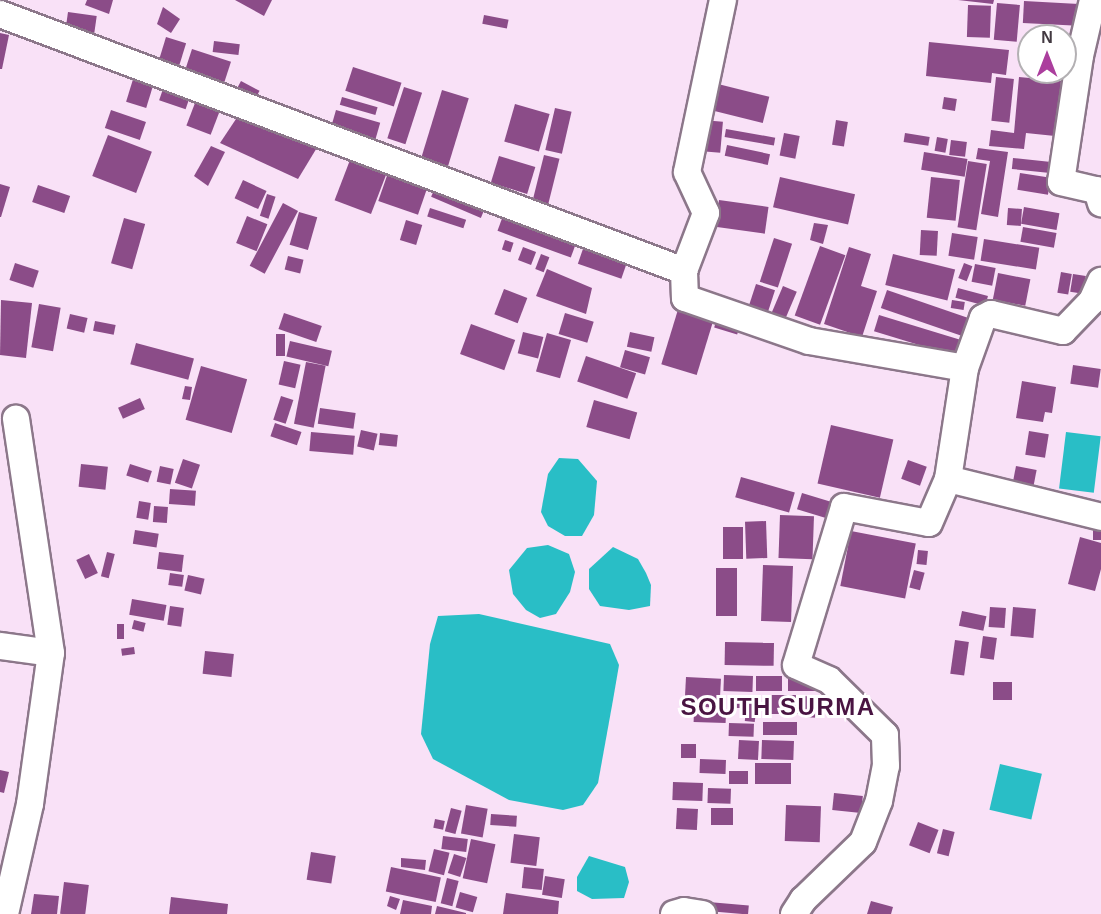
<!DOCTYPE html>
<style>
body{margin:0}
#map{position:relative;width:1101px;height:914px;overflow:hidden;background:#f9e1f7;font-family:Arial,sans-serif}
div>[style]{position:absolute}
.water>*{inset:0;background:#29bec6;transform-origin:0 0}
.building>*{inset:0;background:#8b4c88;transform-origin:0 0}
.roads{filter:drop-shadow(2px 0 #8c778a) drop-shadow(-2px 0 #8c778a) drop-shadow(0 2px #8c778a) drop-shadow(0 -2px #8c778a)}
.minor>*{height:26px;margin:-13px;padding:0 13px;transform-origin:13px;border-radius:13px;background:#fff}
span{translate:-50% -50%;white-space:nowrap;text-align:center;line-height:1.15;-webkit-text-stroke:6px #fff;paint-order:stroke}
.district-label{font-size:24px;color:#491442;font-weight:700;letter-spacing:1.5px}
.north{position:absolute;left:1017px;top:24px;width:60px;height:60px;box-sizing:border-box;background:#fff;border:2px solid #b3b0b3;border-radius:50%;rotate:0deg;font-size:16px;font-weight:700;line-height:24px;text-align:center;color:#423941}
.north::after{content:'';display:block;margin:auto;width:21px;height:27px;background:#ab3e9d;clip-path:polygon(50% 0,100% 100%,50% 72%,0 100%)}
</style>
<div id="map">
<div class="water">
<div style="left:1066px;top:432px;width:35px;height:57px;rotate:7deg"></div>
<div style="clip-path:polygon(559px 458px,578px 459px,597px 481px,594px 515px,582px 536px,565px 536px,548px 526px,541px 512px,548px 474px)"></div>
<div style="clip-path:polygon(548px 545px,569px 554px,575px 572px,570px 592px,556px 614px,540px 618px,526px 610px,513px 594px,509px 570px,527px 548px)"></div>
<div style="clip-path:polygon(613px 547px,638px 559px,646px 573px,651px 585px,650px 606px,629px 610px,600px 606px,589px 589px,589px 569px)"></div>
<div style="clip-path:polygon(479px 614px,610px 644px,619px 665px,613px 700px,598px 783px,583px 805px,563px 810px,509px 800px,433px 759px,421px 734px,430px 644px,438px 616px)"></div>
<div style="left:1000px;top:764px;width:43px;height:47px;rotate:13deg"></div>
<div style="clip-path:polygon(589px 856px,625px 867px,629px 882px,624px 898px,592px 899px,577px 891px,577px 877px)"></div>
</div>
<div class="building">
<div style="clip-path:polygon(87px 0,113px 0,109px 14px,85px 5px)"></div>
<div style="clip-path:polygon(235px 0,272px 0,264px 16px)"></div>
<div style="clip-path:polygon(958px 0,994px 0,993px 4px)"></div>
<div style="left:1024px;top:1px;width:55px;height:22px;rotate:3deg"></div>
<div style="left:997px;top:3px;width:23px;height:37px;rotate:5deg"></div>
<div style="left:968px;top:5px;width:23px;height:32px;rotate:2deg"></div>
<div style="clip-path:polygon(163px 7px,180px 19px,171px 33px,157px 24px)"></div>
<div style="left:68px;top:12px;width:29px;height:18px;rotate:8deg"></div>
<div style="left:484px;top:15px;width:25px;height:9px;rotate:11deg"></div>
<div style="clip-path:polygon(0 33px,9px 35px,2px 69px,0 69px)"></div>
<div style="left:166px;top:37px;width:21px;height:31px;rotate:17deg"></div>
<div style="left:214px;top:41px;width:26px;height:11px;rotate:7deg"></div>
<div style="clip-path:polygon(929px 42px,1009px 50px,1006px 75px,992px 73px,991px 83px,926px 76px)"></div>
<div style="left:192px;top:49px;width:41px;height:30px;rotate:18deg"></div>
<div style="left:353px;top:67px;width:51px;height:25px;rotate:18deg"></div>
<div style="left:134px;top:76px;width:21px;height:27px;rotate:17deg"></div>
<div style="left:996px;top:77px;width:18px;height:44px;rotate:6deg"></div>
<div style="clip-path:polygon(1019px 77px,1061px 81px,1055px 136px,1026px 133px,1024px 149px,989px 146px,991px 130px,1014px 133px)"></div>
<div style="left:241px;top:81px;width:21px;height:15px;rotate:28deg"></div>
<div style="left:714px;top:83px;width:57px;height:27px;rotate:14deg"></div>
<div style="left:164px;top:86px;width:28px;height:15px;rotate:19deg"></div>
<div style="left:404px;top:87px;width:19px;height:54px;rotate:18deg"></div>
<div style="left:442px;top:90px;width:28px;height:75px;rotate:17deg"></div>
<div style="left:342px;top:97px;width:37px;height:8px;rotate:16deg"></div>
<div style="left:944px;top:97px;width:13px;height:12px;rotate:9deg"></div>
<div style="left:195px;top:103px;width:26px;height:24px;rotate:21deg"></div>
<div style="left:515px;top:104px;width:36px;height:39px;rotate:16deg"></div>
<div style="left:555px;top:108px;width:17px;height:43px;rotate:13deg"></div>
<div style="left:111px;top:110px;width:37px;height:19px;rotate:19deg"></div>
<div style="left:336px;top:110px;width:46px;height:24px;rotate:16deg"></div>
<div style="clip-path:polygon(240px 113px,321px 141px,298px 179px,220px 143px)"></div>
<div style="left:702px;top:120px;width:21px;height:31px;rotate:5deg"></div>
<div style="left:836px;top:120px;width:12px;height:25px;rotate:9deg"></div>
<div style="left:726px;top:129px;width:50px;height:8px;rotate:10deg"></div>
<div style="left:784px;top:133px;width:16px;height:23px;rotate:11deg"></div>
<div style="left:905px;top:133px;width:25px;height:9px;rotate:9deg"></div>
<div style="left:108px;top:135px;width:47px;height:44px;rotate:21deg"></div>
<div style="left:937px;top:137px;width:11px;height:14px;rotate:10deg"></div>
<div style="left:951px;top:140px;width:16px;height:15px;rotate:7deg"></div>
<div style="left:727px;top:145px;width:44px;height:11px;rotate:12deg"></div>
<div style="clip-path:polygon(211px 146px,225px 152px,208px 186px,194px 176px)"></div>
<div style="clip-path:polygon(978px 148px,1008px 152px,998px 217px,981px 214px,990px 161px,976px 159px)"></div>
<div style="left:924px;top:152px;width:44px;height:18px;rotate:9deg"></div>
<div style="left:544px;top:155px;width:16px;height:55px;rotate:14deg"></div>
<div style="left:499px;top:156px;width:38px;height:28px;rotate:17deg"></div>
<div style="left:1013px;top:158px;width:36px;height:11px;rotate:6deg"></div>
<div style="left:350px;top:160px;width:39px;height:43px;rotate:21deg"></div>
<div style="left:968px;top:161px;width:19px;height:67px;rotate:9deg"></div>
<div style="left:390px;top:167px;width:42px;height:36px;rotate:19deg"></div>
<div style="left:1020px;top:173px;width:31px;height:17px;rotate:9deg"></div>
<div style="left:780px;top:177px;width:77px;height:31px;rotate:13deg"></div>
<div style="left:931px;top:177px;width:29px;height:41px;rotate:6deg"></div>
<div style="left:243px;top:180px;width:26px;height:20px;rotate:25deg"></div>
<div style="left:437px;top:183px;width:54px;height:15px;rotate:23deg"></div>
<div style="clip-path:polygon(0 184px,10px 187px,1px 217px,0 217px)"></div>
<div style="left:38px;top:185px;width:34px;height:18px;rotate:19deg"></div>
<div style="left:267px;top:194px;width:9px;height:23px;rotate:18deg"></div>
<div style="left:719px;top:200px;width:50px;height:27px;rotate:8deg"></div>
<div style="left:283px;top:203px;width:17px;height:71px;rotate:28deg"></div>
<div style="left:1024px;top:207px;width:36px;height:17px;rotate:10deg"></div>
<div style="left:430px;top:208px;width:38px;height:9px;rotate:18deg"></div>
<div style="left:1008px;top:208px;width:14px;height:17px;rotate:4deg"></div>
<div style="left:299px;top:212px;width:19px;height:34px;rotate:16deg"></div>
<div style="left:504px;top:213px;width:78px;height:19px;rotate:20deg"></div>
<div style="left:247px;top:216px;width:22px;height:29px;rotate:22deg"></div>
<div style="left:124px;top:218px;width:22px;height:47px;rotate:16deg"></div>
<div style="left:406px;top:220px;width:17px;height:21px;rotate:17deg"></div>
<div style="clip-path:polygon(814px 223px,828px 225px,823px 244px,810px 240px)"></div>
<div style="left:1023px;top:227px;width:34px;height:15px;rotate:10deg"></div>
<div style="left:921px;top:230px;width:17px;height:25px;rotate:3deg"></div>
<div style="left:952px;top:233px;width:26px;height:23px;rotate:9deg"></div>
<div style="left:774px;top:238px;width:19px;height:46px;rotate:18deg"></div>
<div style="left:984px;top:239px;width:56px;height:22px;rotate:9deg"></div>
<div style="left:505px;top:240px;width:9px;height:10px;rotate:18deg"></div>
<div style="left:585px;top:243px;width:46px;height:22px;rotate:19deg"></div>
<div style="left:820px;top:246px;width:27px;height:74px;rotate:20deg"></div>
<div style="left:523px;top:247px;width:14px;height:14px;rotate:21deg"></div>
<div style="clip-path:polygon(849px 247px,871px 254px,861px 286px,877px 291px,862px 337px,824px 324px)"></div>
<div style="left:541px;top:254px;width:9px;height:16px;rotate:21deg"></div>
<div style="left:893px;top:254px;width:64px;height:32px;rotate:14deg"></div>
<div style="left:288px;top:256px;width:16px;height:14px;rotate:14deg"></div>
<div style="left:15px;top:263px;width:25px;height:18px;rotate:18deg"></div>
<div style="left:964px;top:263px;width:9px;height:16px;rotate:21deg"></div>
<div style="left:975px;top:264px;width:21px;height:18px;rotate:11deg"></div>
<div style="clip-path:polygon(547px 269px,592px 288px,586px 314px,536px 296px)"></div>
<div style="left:1061px;top:272px;width:11px;height:21px;rotate:10deg"></div>
<div style="left:998px;top:273px;width:33px;height:27px;rotate:11deg"></div>
<div style="left:1073px;top:274px;width:13px;height:18px;rotate:9deg"></div>
<div style="left:756px;top:284px;width:20px;height:23px;rotate:18deg"></div>
<div style="left:783px;top:286px;width:15px;height:29px;rotate:23deg"></div>
<div style="left:958px;top:288px;width:31px;height:10px;rotate:15deg"></div>
<div style="left:504px;top:289px;width:25px;height:27px;rotate:21deg"></div>
<div style="left:887px;top:290px;width:86px;height:19px;rotate:19deg"></div>
<div style="clip-path:polygon(1px 300px,32px 303px,26px 358px,0 355px)"></div>
<div style="left:952px;top:300px;width:13px;height:8px;rotate:9deg"></div>
<div style="left:680px;top:303px;width:37px;height:64px;rotate:17deg"></div>
<div style="left:39px;top:304px;width:22px;height:44px;rotate:10deg"></div>
<div style="left:284px;top:313px;width:40px;height:17px;rotate:19deg"></div>
<div style="left:565px;top:313px;width:30px;height:22px;rotate:17deg"></div>
<div style="left:70px;top:314px;width:18px;height:15px;rotate:13deg"></div>
<div style="left:718px;top:315px;width:24px;height:13px;rotate:17deg"></div>
<div style="left:879px;top:315px;width:84px;height:17px;rotate:17deg"></div>
<div style="left:95px;top:321px;width:21px;height:10px;rotate:11deg"></div>
<div style="left:471px;top:324px;width:47px;height:32px;rotate:20deg"></div>
<div style="left:523px;top:332px;width:21px;height:22px;rotate:14deg"></div>
<div style="left:630px;top:332px;width:25px;height:15px;rotate:12deg"></div>
<div style="left:547px;top:333px;width:25px;height:40px;rotate:16deg"></div>
<div style="left:276px;top:334px;width:9px;height:22px"></div>
<div style="left:290px;top:341px;width:43px;height:16px;rotate:13deg"></div>
<div style="left:136px;top:343px;width:60px;height:22px;rotate:15deg"></div>
<div style="left:625px;top:350px;width:26px;height:18px;rotate:16deg"></div>
<div style="left:586px;top:356px;width:53px;height:27px;rotate:19deg"></div>
<div style="left:284px;top:361px;width:17px;height:24px;rotate:13deg"></div>
<div style="left:306px;top:362px;width:20px;height:63px;rotate:11deg"></div>
<div style="left:1073px;top:365px;width:28px;height:19px;rotate:8deg"></div>
<div style="left:201px;top:366px;width:48px;height:56px;rotate:16deg"></div>
<div style="clip-path:polygon(1022px 381px,1056px 387px,1052px 413px,1045px 412px,1043px 422px,1016px 418px)"></div>
<div style="clip-path:polygon(185px 386px,192px 387px,190px 400px,182px 399px)"></div>
<div style="left:281px;top:396px;width:13px;height:25px;rotate:18deg"></div>
<div style="left:140px;top:398px;width:12px;height:24px;rotate:66deg"></div>
<div style="left:594px;top:400px;width:45px;height:28px;rotate:16deg"></div>
<div style="left:320px;top:408px;width:36px;height:16px;rotate:8deg"></div>
<div style="left:275px;top:423px;width:28px;height:14px;rotate:19deg"></div>
<div style="left:831px;top:425px;width:64px;height:60px;rotate:13deg"></div>
<div style="left:361px;top:430px;width:17px;height:17px;rotate:13deg"></div>
<div style="left:1029px;top:431px;width:20px;height:24px;rotate:9deg"></div>
<div style="left:311px;top:432px;width:44px;height:19px;rotate:5deg"></div>
<div style="left:380px;top:433px;width:18px;height:12px;rotate:6deg"></div>
<div style="left:183px;top:459px;width:18px;height:25px;rotate:19deg"></div>
<div style="left:908px;top:460px;width:20px;height:20px;rotate:20deg"></div>
<div style="left:81px;top:464px;width:27px;height:23px;rotate:6deg"></div>
<div style="left:130px;top:464px;width:23px;height:12px;rotate:18deg"></div>
<div style="left:160px;top:466px;width:14px;height:16px;rotate:12deg"></div>
<div style="left:1016px;top:466px;width:21px;height:20px;rotate:11deg"></div>
<div style="left:741px;top:477px;width:56px;height:21px;rotate:16deg"></div>
<div style="left:170px;top:489px;width:26px;height:15px;rotate:4deg"></div>
<div style="left:802px;top:493px;width:37px;height:17px;rotate:17deg"></div>
<div style="left:139px;top:501px;width:12px;height:17px;rotate:9deg"></div>
<div style="left:154px;top:506px;width:14px;height:16px;rotate:4deg"></div>
<div style="left:780px;top:515px;width:34px;height:43px;rotate:2deg"></div>
<div style="left:766px;top:521px;width:37px;height:21px;rotate:88deg"></div>
<div style="left:723px;top:527px;width:20px;height:32px"></div>
<div style="left:1093px;top:529px;width:8px;height:11px"></div>
<div style="left:135px;top:530px;width:24px;height:14px;rotate:9deg"></div>
<div style="left:851px;top:531px;width:66px;height:56px;rotate:11deg"></div>
<div style="clip-path:polygon(1080px 537px,1101px 543px,1101px 569px,1095px 591px,1068px 584px)"></div>
<div style="left:918px;top:550px;width:10px;height:14px;rotate:6deg"></div>
<div style="left:107px;top:552px;width:8px;height:25px;rotate:14deg"></div>
<div style="left:159px;top:552px;width:25px;height:17px;rotate:7deg"></div>
<div style="left:89px;top:554px;width:21px;height:14px;rotate:65deg"></div>
<div style="left:763px;top:565px;width:30px;height:56px;rotate:2deg"></div>
<div style="left:716px;top:568px;width:21px;height:48px"></div>
<div style="left:914px;top:570px;width:11px;height:18px;rotate:15deg"></div>
<div style="left:170px;top:573px;width:14px;height:12px;rotate:8deg"></div>
<div style="left:188px;top:575px;width:17px;height:16px;rotate:13deg"></div>
<div style="left:132px;top:599px;width:35px;height:16px;rotate:10deg"></div>
<div style="left:170px;top:606px;width:14px;height:19px;rotate:8deg"></div>
<div style="left:990px;top:607px;width:16px;height:20px;rotate:4deg"></div>
<div style="left:1013px;top:607px;width:23px;height:29px;rotate:5deg"></div>
<div style="left:962px;top:611px;width:25px;height:15px;rotate:12deg"></div>
<div style="left:134px;top:620px;width:12px;height:9px;rotate:14deg"></div>
<div style="left:117px;top:624px;width:7px;height:15px"></div>
<div style="left:983px;top:636px;width:14px;height:22px;rotate:8deg"></div>
<div style="left:955px;top:640px;width:14px;height:34px;rotate:8deg"></div>
<div style="left:725px;top:642px;width:49px;height:23px;rotate:1deg"></div>
<div style="left:134px;top:647px;width:7px;height:13px;rotate:82deg"></div>
<div style="left:205px;top:651px;width:29px;height:23px;rotate:6deg"></div>
<div style="clip-path:polygon(788px 672px,826px 691px,788px 691px)"></div>
<div style="left:724px;top:675px;width:29px;height:16px;rotate:2deg"></div>
<div style="left:756px;top:676px;width:26px;height:15px"></div>
<div style="left:686px;top:677px;width:35px;height:29px;rotate:3deg"></div>
<div style="left:993px;top:682px;width:19px;height:18px"></div>
<div style="left:766px;top:695px;width:34px;height:19px"></div>
<div style="left:803px;top:696px;width:20px;height:21px;rotate:3deg"></div>
<div style="left:728px;top:699px;width:15px;height:9px"></div>
<div style="left:747px;top:700px;width:10px;height:21px;rotate:6deg"></div>
<div style="left:694px;top:711px;width:32px;height:11px;rotate:2deg"></div>
<div style="left:763px;top:722px;width:34px;height:13px"></div>
<div style="left:729px;top:723px;width:25px;height:13px;rotate:2deg"></div>
<div style="left:739px;top:740px;width:20px;height:19px;rotate:3deg"></div>
<div style="left:762px;top:740px;width:32px;height:19px;rotate:2deg"></div>
<div style="left:681px;top:744px;width:15px;height:14px"></div>
<div style="left:700px;top:759px;width:26px;height:14px;rotate:2deg"></div>
<div style="left:755px;top:763px;width:36px;height:21px"></div>
<div style="clip-path:polygon(0 770px,9px 772px,4px 793px,0 792px)"></div>
<div style="left:729px;top:771px;width:19px;height:13px"></div>
<div style="left:673px;top:782px;width:30px;height:18px;rotate:2deg"></div>
<div style="left:708px;top:788px;width:23px;height:15px;rotate:2deg"></div>
<div style="left:834px;top:793px;width:29px;height:17px;rotate:6deg"></div>
<div style="left:466px;top:805px;width:22px;height:29px;rotate:10deg"></div>
<div style="left:786px;top:805px;width:35px;height:36px;rotate:2deg"></div>
<div style="left:451px;top:808px;width:11px;height:24px;rotate:15deg"></div>
<div style="left:677px;top:808px;width:21px;height:21px;rotate:3deg"></div>
<div style="left:711px;top:808px;width:22px;height:17px"></div>
<div style="left:491px;top:814px;width:26px;height:11px;rotate:4deg"></div>
<div style="left:435px;top:819px;width:10px;height:9px;rotate:11deg"></div>
<div style="left:918px;top:822px;width:22px;height:25px;rotate:21deg"></div>
<div style="left:943px;top:829px;width:12px;height:25px;rotate:14deg"></div>
<div style="left:514px;top:834px;width:26px;height:29px;rotate:7deg"></div>
<div style="left:443px;top:836px;width:25px;height:13px;rotate:7deg"></div>
<div style="left:471px;top:839px;width:25px;height:40px;rotate:12deg"></div>
<div style="left:434px;top:849px;width:16px;height:23px;rotate:14deg"></div>
<div style="left:311px;top:852px;width:25px;height:28px;rotate:9deg"></div>
<div style="left:454px;top:854px;width:13px;height:20px;rotate:18deg"></div>
<div style="clip-path:polygon(401px 858px,426px 860px,425px 870px,401px 867px)"></div>
<div style="left:391px;top:867px;width:51px;height:25px;rotate:12deg"></div>
<div style="left:524px;top:867px;width:20px;height:21px;rotate:6deg"></div>
<div style="left:545px;top:876px;width:20px;height:19px;rotate:9deg"></div>
<div style="left:447px;top:878px;width:12px;height:26px;rotate:14deg"></div>
<div style="left:64px;top:882px;width:25px;height:32px;rotate:7deg"></div>
<div style="left:460px;top:892px;width:18px;height:16px;rotate:16deg"></div>
<div style="clip-path:polygon(506px 893px,559px 901px,558px 914px,503px 914px)"></div>
<div style="clip-path:polygon(34px 894px,59px 896px,57px 914px,31px 914px)"></div>
<div style="clip-path:polygon(390px 896px,400px 899px,396px 910px,387px 906px)"></div>
<div style="clip-path:polygon(171px 897px,228px 904px,227px 914px,169px 914px)"></div>
<div style="clip-path:polygon(403px 900px,432px 906px,431px 914px,400px 914px)"></div>
<div style="left:697px;top:901px;width:52px;height:9px;rotate:5deg"></div>
<div style="clip-path:polygon(871px 901px,893px 907px,891px 914px,867px 914px)"></div>
<div style="clip-path:polygon(437px 906px,466px 913px,466px 914px,435px 914px)"></div>
</div>
<div class="roads">
<div class="minor">
<div style="left:1093px;top:0;width:57px;rotate:103.1deg"></div>
<div style="left:1080px;top:56px;width:127px;rotate:98.6deg"></div>
<div style="left:1061px;top:182px;width:37px;rotate:13deg"></div>
<div style="left:1097px;top:190px;width:14px;rotate:73deg"></div>
<div style="left:0;top:14px;width:731px;rotate:20.59deg"></div>
<div style="left:684px;top:271px;width:27px;rotate:88deg"></div>
<div style="left:685px;top:298px;width:131px;rotate:19.1deg"></div>
<div style="left:809px;top:341px;width:158px;rotate:9.8deg"></div>
<div style="left:684px;top:271px;width:62px;rotate:-69.2deg"></div>
<div style="left:706px;top:213px;width:45px;rotate:-114.9deg"></div>
<div style="left:687px;top:172px;width:176px;rotate:-78.2deg"></div>
<div style="left:948px;top:479px;width:112px;rotate:-81.3deg"></div>
<div style="left:965px;top:368px;width:53px;rotate:-70.2deg"></div>
<div style="left:983px;top:318px;width:9px;rotate:-27deg"></div>
<div style="left:991px;top:314px;width:74px;rotate:13.3deg"></div>
<div style="left:1063px;top:331px;width:42px;rotate:-46deg"></div>
<div style="left:1092px;top:301px;width:22px;rotate:-66deg"></div>
<div style="left:0;top:646px;width:51px;rotate:7.8deg"></div>
<div style="left:5px;top:914px;width:113px;rotate:-77.2deg"></div>
<div style="left:30px;top:804px;width:152px;rotate:-82.1deg"></div>
<div style="left:51px;top:653px;width:237px;rotate:-98.5deg"></div>
<div style="left:674px;top:914px;width:10px;rotate:-17deg"></div>
<div style="left:684px;top:911px;width:19px;rotate:9deg"></div>
<div style="left:794px;top:914px;width:17px;rotate:-57deg"></div>
<div style="left:803px;top:900px;width:83px;rotate:-44deg"></div>
<div style="left:863px;top:842px;width:44px;rotate:-68.7deg"></div>
<div style="left:879px;top:801px;width:36px;rotate:-79deg"></div>
<div style="left:886px;top:766px;width:31px;rotate:-92deg"></div>
<div style="left:885px;top:735px;width:78px;rotate:-135.5deg"></div>
<div style="left:829px;top:680px;width:36px;rotate:-156deg"></div>
<div style="left:796px;top:665px;width:165px;rotate:-73.1deg"></div>
<div style="left:844px;top:507px;width:86px;rotate:10.7deg"></div>
<div style="left:929px;top:523px;width:48px;rotate:-66.6deg"></div>
<div style="left:948px;top:479px;width:158px;rotate:13.9deg"></div>
</div>
</div>
<div class="district-label">
<span style="left:778px;top:707px">SOUTH SURMA</span>
</div>
<div class="north">N</div>
</div>
